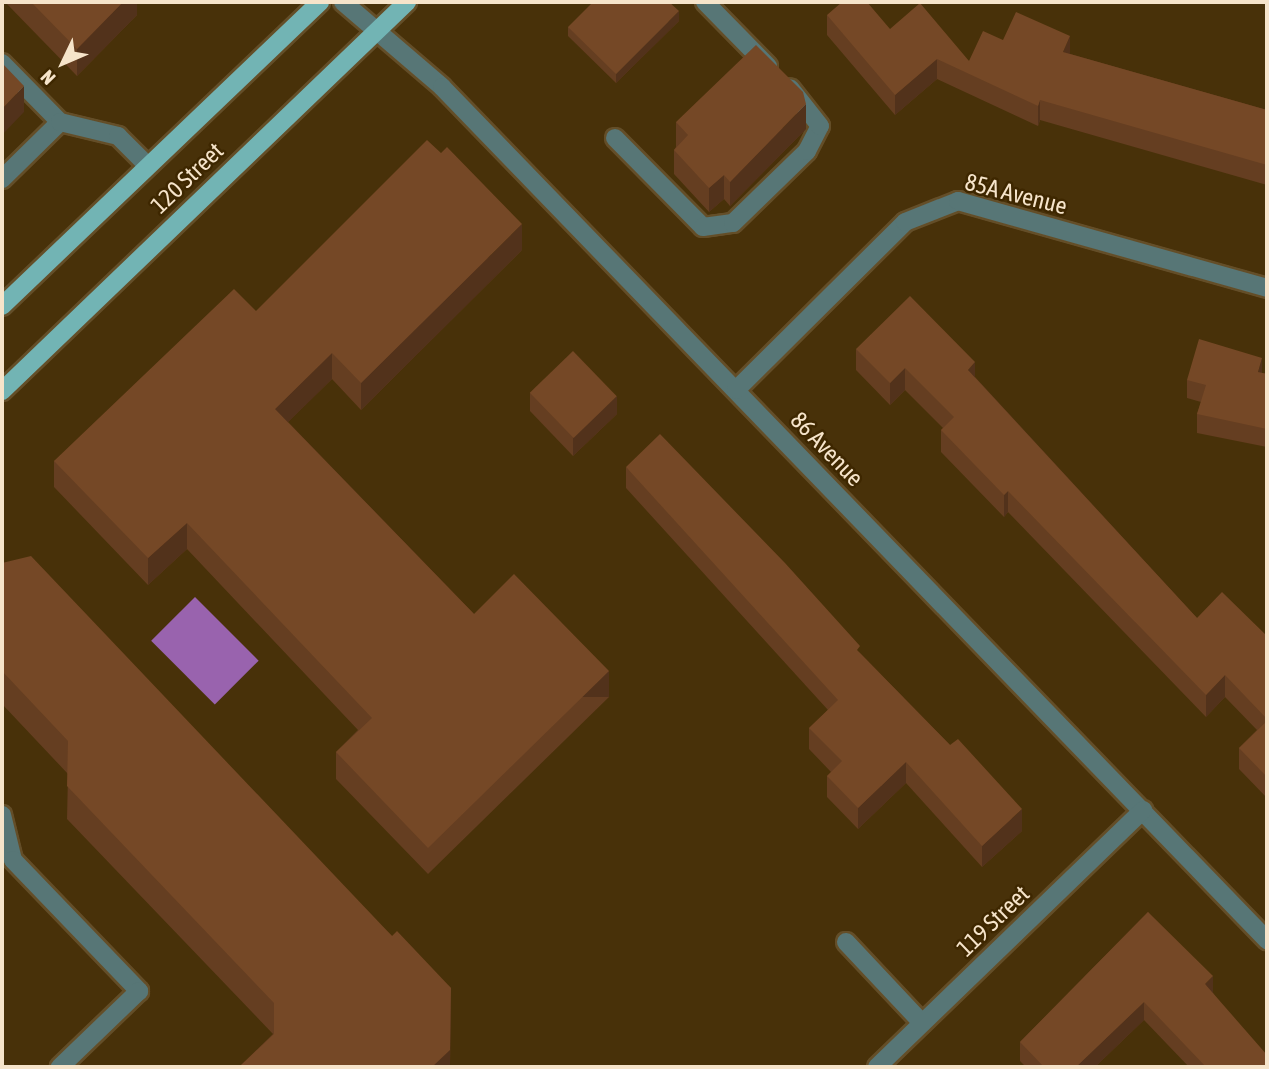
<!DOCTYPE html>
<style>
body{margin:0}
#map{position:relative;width:1269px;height:1069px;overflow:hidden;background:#483109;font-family:"Asap Condensed",sans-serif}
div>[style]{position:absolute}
.water>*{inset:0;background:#9963ae;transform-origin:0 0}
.roads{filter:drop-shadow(2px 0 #644e28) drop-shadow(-2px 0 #644e28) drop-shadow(0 2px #644e28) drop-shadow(0 -2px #644e28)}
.minor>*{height:18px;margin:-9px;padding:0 9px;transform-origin:9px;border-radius:9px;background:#577676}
.major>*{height:18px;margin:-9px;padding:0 9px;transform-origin:9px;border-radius:9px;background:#72b4b4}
.wall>*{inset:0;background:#653e21}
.shaded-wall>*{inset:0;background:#52321b;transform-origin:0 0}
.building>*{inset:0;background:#754826;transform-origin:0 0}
span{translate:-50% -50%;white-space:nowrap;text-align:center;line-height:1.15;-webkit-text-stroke:5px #3e2700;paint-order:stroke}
.street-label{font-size:24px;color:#f6e4ca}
.frame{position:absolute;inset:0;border:4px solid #f6e4ca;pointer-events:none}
.north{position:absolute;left:28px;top:28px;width:70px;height:70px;-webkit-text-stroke:5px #3e2700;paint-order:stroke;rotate:226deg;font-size:19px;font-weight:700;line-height:28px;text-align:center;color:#f6e4ca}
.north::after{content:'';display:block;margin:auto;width:24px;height:32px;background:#f6e4ca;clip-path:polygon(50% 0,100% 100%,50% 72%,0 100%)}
</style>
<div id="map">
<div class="water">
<div style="left:195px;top:597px;width:90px;height:62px;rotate:45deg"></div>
</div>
<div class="roads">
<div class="minor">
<div style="left:343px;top:2px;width:130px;rotate:40.6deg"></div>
<div style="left:442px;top:87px;width:1187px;rotate:45.96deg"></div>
<div style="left:705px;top:2px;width:90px;rotate:45.5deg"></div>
<div style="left:2px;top:63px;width:83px;rotate:45.5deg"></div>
<div style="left:615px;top:138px;width:125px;rotate:45.3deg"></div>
<div style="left:703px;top:227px;width:30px;rotate:-8deg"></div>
<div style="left:733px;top:223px;width:103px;rotate:-44.2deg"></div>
<div style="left:807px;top:151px;width:28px;rotate:-63deg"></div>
<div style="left:820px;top:126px;width:48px;rotate:-128.3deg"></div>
<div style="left:2px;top:179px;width:81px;rotate:-44.5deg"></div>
<div style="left:60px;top:122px;width:60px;rotate:13.6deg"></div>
<div style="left:118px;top:136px;width:42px;rotate:45deg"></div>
<div style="left:736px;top:390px;width:238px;rotate:-44.8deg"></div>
<div style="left:905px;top:222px;width:57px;rotate:-21.6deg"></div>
<div style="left:958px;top:201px;width:321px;rotate:15.7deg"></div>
<div style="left:2px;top:815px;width:46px;rotate:76.3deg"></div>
<div style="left:13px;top:860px;width:182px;rotate:46.1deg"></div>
<div style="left:139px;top:991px;width:110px;rotate:136.1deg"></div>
<div style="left:846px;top:942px;width:111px;rotate:46.8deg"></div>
<div style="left:877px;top:1067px;width:370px;rotate:-44deg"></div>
</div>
<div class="major">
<div style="left:2px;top:306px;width:440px;rotate:-43.7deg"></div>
<div style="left:2px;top:391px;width:562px;rotate:-43.85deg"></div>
</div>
</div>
<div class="wall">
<div style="clip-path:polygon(5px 2px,137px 2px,137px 15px,77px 76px)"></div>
<div style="clip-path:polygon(827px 15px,890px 29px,969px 61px,1003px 40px,1070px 54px,1267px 110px,1267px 185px,1040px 120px,1038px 126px,937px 79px,895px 115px,827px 35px)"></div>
<div style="clip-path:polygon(679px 21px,616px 83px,568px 36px,568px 27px)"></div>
<div style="clip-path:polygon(676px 122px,806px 129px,730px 206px,724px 199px,709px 212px,674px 174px,674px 150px,676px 147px)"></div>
<div style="clip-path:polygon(522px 250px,361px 410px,332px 379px,288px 422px,474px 614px,609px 697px,428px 874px,336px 779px,336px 752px,358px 730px,187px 549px,148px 585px,54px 487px,54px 461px,256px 311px)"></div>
<div style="clip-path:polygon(856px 349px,975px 377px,1197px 618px,1267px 636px,1267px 798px,1239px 769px,1239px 748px,1257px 730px,1225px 697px,1206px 717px,1008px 512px,1004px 517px,941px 452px,941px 430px,943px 428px,905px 390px,890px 405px,856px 370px)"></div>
<div style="clip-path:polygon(1262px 373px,1267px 374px,1267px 447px,1197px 433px,1197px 414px,1201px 402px,1187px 398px,1187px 380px)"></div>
<div style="clip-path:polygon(530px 393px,617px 414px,573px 456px,530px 411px)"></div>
<div style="clip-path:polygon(626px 467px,860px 653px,950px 745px,1022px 831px,982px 867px,906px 783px,858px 829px,827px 797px,827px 776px,831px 772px,809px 749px,809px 728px,828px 710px,626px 488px)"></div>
<div style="clip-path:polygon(2px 563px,392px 936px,451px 988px,450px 1067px,239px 1067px,273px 1034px,67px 819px,68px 774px,2px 704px)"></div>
<div style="clip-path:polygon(1148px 912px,1213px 993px,1267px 1067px,1189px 1067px,1144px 1020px,1095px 1067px,1026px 1067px,1020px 1061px,1020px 1042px)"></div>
</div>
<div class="shaded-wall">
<div style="clip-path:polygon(123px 2px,137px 2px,137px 15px,77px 76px,77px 49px)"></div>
<div style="clip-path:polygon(679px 11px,679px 21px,616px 83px,616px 74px)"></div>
<div style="clip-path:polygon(1070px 36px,1070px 56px,1063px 52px)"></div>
<div style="clip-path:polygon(937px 59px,937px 79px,895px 115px,895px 95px)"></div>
<div style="clip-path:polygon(24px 86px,24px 112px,2px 135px,2px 109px)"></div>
<div style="clip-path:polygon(1040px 100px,1040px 120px,1038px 126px,1038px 106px)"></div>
<div style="clip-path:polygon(806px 104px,806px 129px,730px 206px,730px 182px)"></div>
<div style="clip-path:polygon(724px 175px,724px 199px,709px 212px,709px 188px)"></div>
<div style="clip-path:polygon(522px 224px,522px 250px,361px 410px,361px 383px)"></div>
<div style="clip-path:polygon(332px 353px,332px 379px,275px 435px,275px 409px)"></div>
<div style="clip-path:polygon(1262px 358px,1262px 376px,1258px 372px)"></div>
<div style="clip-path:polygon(975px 362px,975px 384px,968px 370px)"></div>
<div style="clip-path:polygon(905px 368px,905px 390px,890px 405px,890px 383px)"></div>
<div style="clip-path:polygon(617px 396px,617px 414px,573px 456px,573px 437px)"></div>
<div style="clip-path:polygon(1008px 491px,1008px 512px,1004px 517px,1004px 495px)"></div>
<div style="clip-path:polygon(187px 523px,187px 549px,148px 585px,148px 558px)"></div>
<div style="left:609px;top:671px;width:26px;height:253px;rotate:90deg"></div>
<div style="clip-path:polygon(1225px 675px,1225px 697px,1206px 717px,1206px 695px)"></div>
<div style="clip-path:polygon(906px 762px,906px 783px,858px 829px,858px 808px)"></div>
<div style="clip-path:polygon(1022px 809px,1022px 831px,982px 867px,982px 846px)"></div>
<div style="clip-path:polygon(1213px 976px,1213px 995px,1205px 984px)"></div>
<div style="clip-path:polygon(451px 988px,450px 1067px,432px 1067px)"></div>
<div style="clip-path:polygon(1144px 1002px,1144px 1020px,1095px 1067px,1076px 1067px)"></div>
</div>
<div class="building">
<div style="clip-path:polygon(31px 2px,123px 2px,77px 49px)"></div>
<div style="clip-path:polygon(593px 2px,669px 2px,679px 11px,616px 74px,568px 27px)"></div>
<div style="clip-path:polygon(842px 2px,867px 2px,890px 29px,920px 3px,969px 61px,983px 31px,1003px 40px,1016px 12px,1070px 36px,1063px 52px,1267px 110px,1267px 165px,1040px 100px,1038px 106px,937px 59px,895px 95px,827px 15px)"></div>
<div style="clip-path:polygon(756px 45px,803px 92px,806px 104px,730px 182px,724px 175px,709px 188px,674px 150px,688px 135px,676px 122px)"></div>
<div style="clip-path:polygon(2px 63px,24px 86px,2px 109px)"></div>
<div style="clip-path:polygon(427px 140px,441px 153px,447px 147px,522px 224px,361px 383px,332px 353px,275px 409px,474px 614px,514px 574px,609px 671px,428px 848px,336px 752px,372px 718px,187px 523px,148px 558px,54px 461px,234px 289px,256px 311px)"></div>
<div style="clip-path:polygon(910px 296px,975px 362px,968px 370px,1197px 618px,1222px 592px,1267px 636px,1267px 719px,1225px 675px,1206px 695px,1008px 491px,1004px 495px,941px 430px,954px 417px,905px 368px,890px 383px,856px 349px)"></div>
<div style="clip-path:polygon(1199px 339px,1262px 358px,1258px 372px,1267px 374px,1267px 429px,1197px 414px,1206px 385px,1187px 380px)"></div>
<div style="left:573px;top:351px;width:63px;height:60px;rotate:46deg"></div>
<div style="clip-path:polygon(660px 434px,785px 563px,860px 646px,857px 650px,950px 745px,958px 739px,1022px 809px,982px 846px,906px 762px,858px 808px,827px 776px,842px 761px,809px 728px,838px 700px,626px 467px)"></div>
<div style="clip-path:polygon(31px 556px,392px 936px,397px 931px,451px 988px,450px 1050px,432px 1067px,239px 1067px,274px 1034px,274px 1003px,67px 786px,68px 741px,2px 671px,2px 563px)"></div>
<div style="clip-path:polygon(1267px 721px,1267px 777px,1239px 748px)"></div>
<div style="clip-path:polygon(1148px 912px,1213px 976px,1205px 984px,1267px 1055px,1267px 1067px,1206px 1067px,1144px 1002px,1076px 1067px,1044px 1067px,1020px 1042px)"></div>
</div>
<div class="street-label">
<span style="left:187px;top:178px;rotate:-44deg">120 Street</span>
<span style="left:1016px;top:194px;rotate:14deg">85A Avenue</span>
<span style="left:827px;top:449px;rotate:46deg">86 Avenue</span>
<span style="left:993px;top:921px;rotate:-44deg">119 Street</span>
</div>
<div class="frame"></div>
<div class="north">N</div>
</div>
